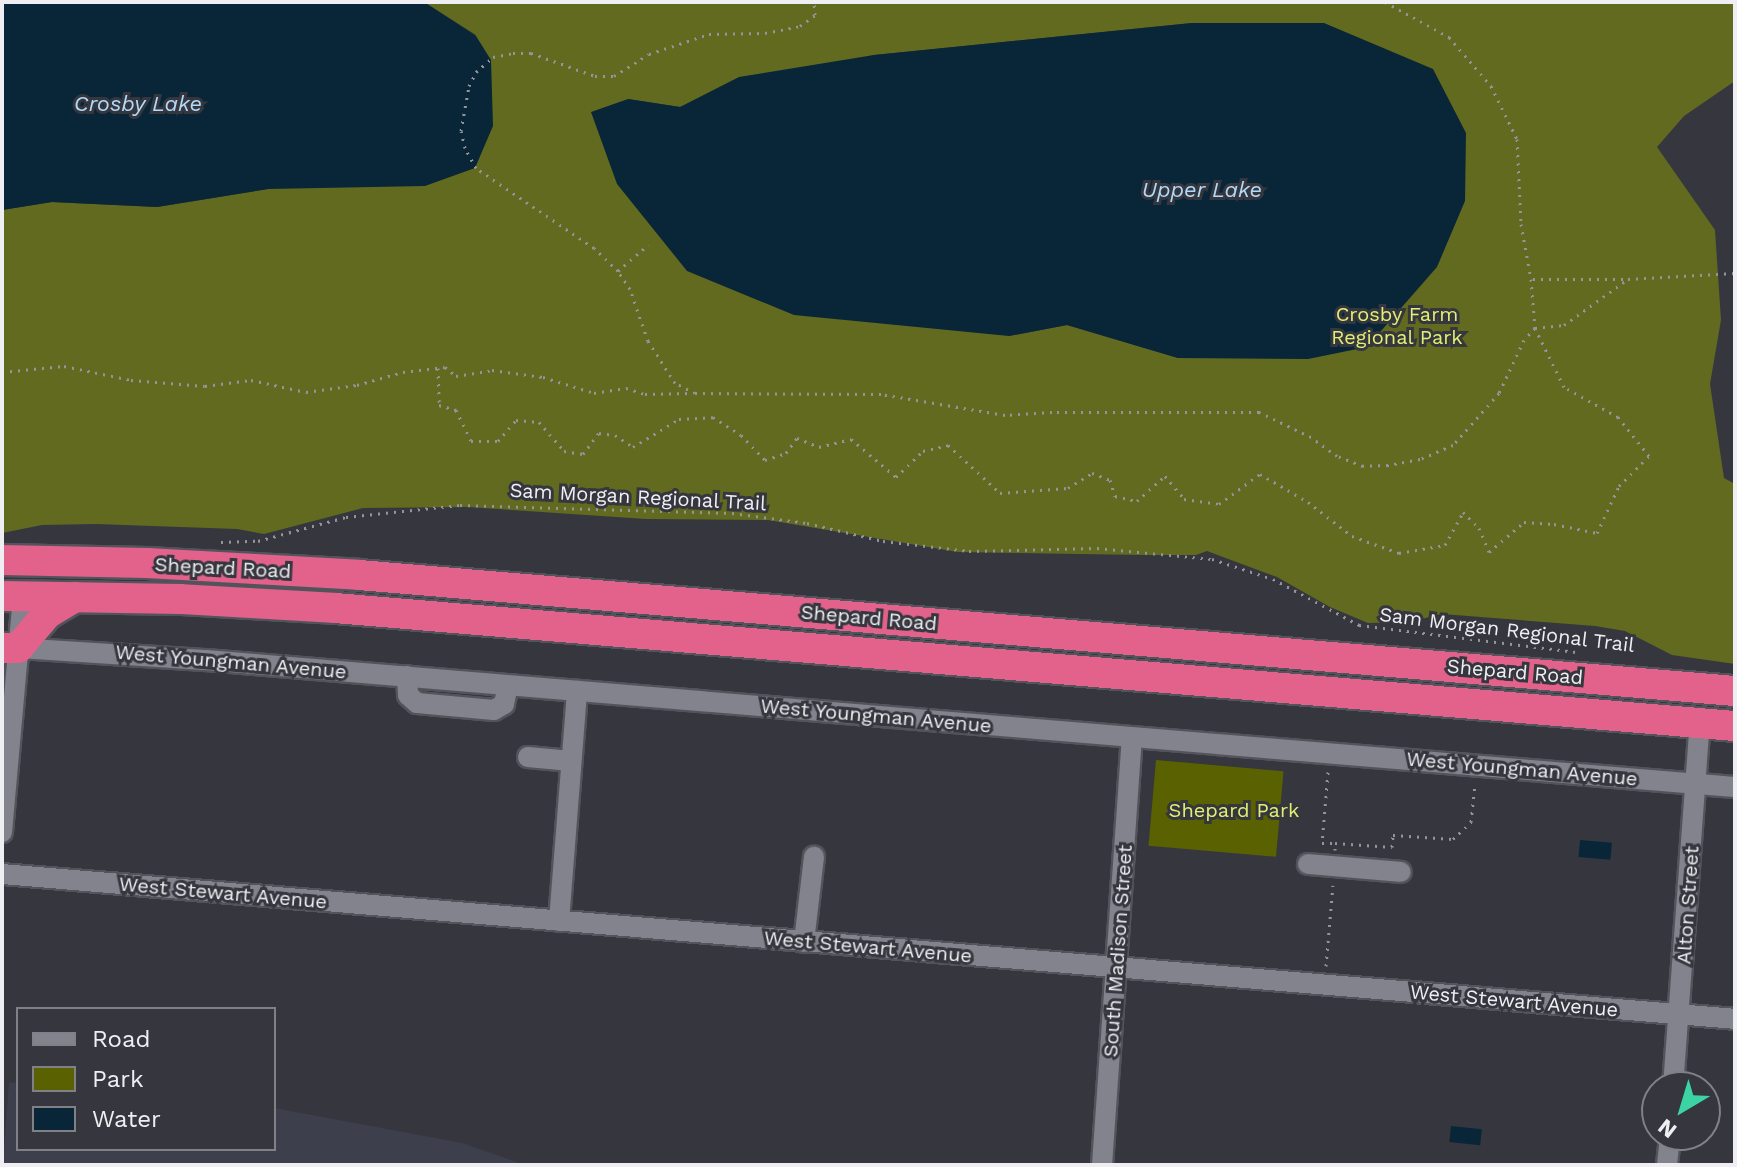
<!DOCTYPE html>
<style>
body{margin:0}
#map{position:relative;width:1737px;height:1167px;overflow:hidden;background:#36363e;font-family:"Work Sans",sans-serif}
div>[style]{position:absolute}
.built>*{inset:0;background:#3e3f4c}
.green>*{inset:0;background:#596100;transform-origin:0 0}
.forest>*{inset:0;background:#626a20}
.water>*{inset:0;background:#082638;transform-origin:0 0}
.path>*{height:3px;margin-top:-1.5px;transform-origin:0;background:repeating-linear-gradient(90deg,#94949a 0 2px,transparent 0 8px)}
.roads{filter:drop-shadow(2px 0 #53545b) drop-shadow(-2px 0 #53545b) drop-shadow(0 2px #53545b) drop-shadow(0 -2px #53545b)}
.minor>*{height:20px;margin:-10px;padding:0 10px;transform-origin:10px;border-radius:10px;background:#82838c}
.highway>*{height:30px;margin:-15px;padding:0 15px;transform-origin:15px;border-radius:15px;background:#e2628b}
span{translate:-50% -50%;white-space:nowrap;text-align:center;line-height:1.15;-webkit-text-stroke:6px #36363e;paint-order:stroke}
.park-label{font-size:20px;color:#e1f072}
.street-label{font-size:20px;color:#eeeef3}
.water-label{font-size:22px;color:#b0daf8;font-style:italic}
.frame{position:absolute;inset:0;border:4px solid #eeeef3;pointer-events:none}
.legend{position:absolute;left:16px;top:1007px;width:260px;height:144px;box-sizing:border-box;background:#36363e;border:2px solid #808086;margin:0;padding:10px 14px;list-style:none;font-size:24px;color:#eeeef3}
.legend li{display:flex;align-items:center;gap:16px;height:40px}
.legend b{width:40px;border:2px solid #808086}
.north{position:absolute;left:1641px;top:1071px;width:80px;height:80px;box-sizing:border-box;background:#36363e;border:2px solid #808086;border-radius:50%;rotate:218deg;font-size:22px;font-weight:700;line-height:32px;text-align:center;color:#eeeef3}
.north::after{content:'';display:block;margin:auto;width:28px;height:36px;background:#3cd4a4;clip-path:polygon(50% 0,100% 100%,50% 72%,0 100%)}
</style>
<div id="map">
<div class="built">
<div style="clip-path:polygon(9px 1082px,18px 1083px,18px 1149px,274px 1149px,274px 1108px,462px 1143px,525px 1165px,3px 1165px)"></div>
</div>
<div class="green">
<div style="left:1156px;top:760px;width:128px;height:86px;rotate:5deg"></div>
</div>
<div class="forest">
<div style="clip-path:polygon(evenodd,424px 2px,1735px 2px,1735px 81px,1684px 116px,1657px 147px,1715px 230px,1721px 320px,1710px 384px,1724px 478px,1735px 484px,1735px 664px,1672px 655px,1625px 631px,1595px 626px,1442px 614px,1409px 622px,1368px 623px,1330px 607px,1277px 577px,1207px 551px,1196px 555px,1143px 555px,958px 552px,768px 520px,646px 519px,468px 507px,363px 508px,264px 534px,237px 529px,96px 524px,42px 525px,2px 533px,2px 210px,52px 202px,157px 207px,268px 189px,476px 35px,424px 2px,1192px 23px,1324px 23px,1178px 358px,1067px 325px,1009px 336px,628px 99px,680px 107px,874px 55px,1192px 23px)"></div>
</div>
<div class="water">
<div style="clip-path:polygon(2px 2px,424px 2px,476px 36px,491px 60px,493px 126px,475px 168px,425px 186px,268px 189px,157px 207px,52px 202px,2px 210px)"></div>
<div style="clip-path:polygon(1192px 23px,1324px 23px,1433px 69px,1466px 133px,1465px 201px,1437px 267px,1367px 347px,1308px 359px,1178px 358px,1067px 325px,1009px 336px,794px 315px,687px 271px,617px 184px,591px 112px,628px 99px,680px 107px,739px 77px,874px 55px)"></div>
<div style="left:1580px;top:840px;width:32px;height:17px;rotate:5deg"></div>
<div style="left:1451px;top:1126px;width:31px;height:16px;rotate:6deg"></div>
</div>
<div class="path">
<div style="left:1385px;top:2px;width:73px;rotate:28.7deg"></div>
<div style="left:1449px;top:37px;width:65px;rotate:49.4deg"></div>
<div style="left:1491px;top:86px;width:59px;rotate:63.9deg"></div>
<div style="left:1517px;top:139px;width:85px;rotate:87.3deg"></div>
<div style="left:1521px;top:224px;width:56px;rotate:79.7deg"></div>
<div style="left:1531px;top:279px;width:49px;rotate:85.3deg"></div>
<div style="left:1535px;top:328px;width:29px;rotate:-6deg"></div>
<div style="left:1564px;top:325px;width:79px;rotate:-35.7deg"></div>
<div style="left:1628px;top:279px;width:107px;rotate:-3.2deg"></div>
<div style="left:618px;top:271px;width:40px;rotate:-41deg"></div>
<div style="left:1533px;top:279px;width:95px"></div>
<div style="left:438px;top:368px;width:37px;rotate:88deg"></div>
<div style="left:439px;top:405px;width:18px;rotate:16deg"></div>
<div style="left:456px;top:410px;width:34px;rotate:64deg"></div>
<div style="left:471px;top:441px;width:27px"></div>
<div style="left:498px;top:441px;width:28px;rotate:-49deg"></div>
<div style="left:516px;top:420px;width:23px;rotate:5deg"></div>
<div style="left:539px;top:422px;width:38px;rotate:49deg"></div>
<div style="left:564px;top:451px;width:19px;rotate:9deg"></div>
<div style="left:583px;top:454px;width:26px;rotate:-53deg"></div>
<div style="left:599px;top:433px;width:16px;rotate:7deg"></div>
<div style="left:615px;top:435px;width:22px;rotate:34deg"></div>
<div style="left:633px;top:447px;width:54px;rotate:-31.3deg"></div>
<div style="left:679px;top:419px;width:34px;rotate:-3deg"></div>
<div style="left:713px;top:417px;width:33px;rotate:33deg"></div>
<div style="left:741px;top:435px;width:35px;rotate:46deg"></div>
<div style="left:765px;top:460px;width:22px;rotate:-18deg"></div>
<div style="left:786px;top:453px;width:19px;rotate:-54deg"></div>
<div style="left:797px;top:438px;width:24px;rotate:22deg"></div>
<div style="left:819px;top:447px;width:33px;rotate:-14deg"></div>
<div style="left:851px;top:439px;width:59px;rotate:40.2deg"></div>
<div style="left:896px;top:477px;width:37px;rotate:-44deg"></div>
<div style="left:923px;top:451px;width:26px;rotate:-13deg"></div>
<div style="left:948px;top:445px;width:71px;rotate:42.7deg"></div>
<div style="left:1000px;top:493px;width:68px;rotate:-4.2deg"></div>
<div style="left:1068px;top:488px;width:28px;rotate:-32deg"></div>
<div style="left:1092px;top:473px;width:19px;rotate:21deg"></div>
<div style="left:1110px;top:480px;width:17px;rotate:73deg"></div>
<div style="left:1115px;top:496px;width:23px;rotate:13deg"></div>
<div style="left:1137px;top:501px;width:38px;rotate:-42deg"></div>
<div style="left:1165px;top:476px;width:30px;rotate:50deg"></div>
<div style="left:1184px;top:499px;width:35px;rotate:8deg"></div>
<div style="left:1219px;top:504px;width:51px;rotate:-36.2deg"></div>
<div style="left:1260px;top:474px;width:56px;rotate:30.3deg"></div>
<div style="left:1308px;top:502px;width:56px;rotate:37.7deg"></div>
<div style="left:1352px;top:536px;width:50px;rotate:19.9deg"></div>
<div style="left:1399px;top:553px;width:47px;rotate:-9.9deg"></div>
<div style="left:1445px;top:545px;width:38px;rotate:-61deg"></div>
<div style="left:1463px;top:512px;width:23px;rotate:45deg"></div>
<div style="left:1479px;top:528px;width:26px;rotate:67deg"></div>
<div style="left:1489px;top:552px;width:46px;rotate:-40.6deg"></div>
<div style="left:1524px;top:522px;width:30px;rotate:4deg"></div>
<div style="left:1554px;top:524px;width:44px;rotate:11.8deg"></div>
<div style="left:1597px;top:533px;width:52px;rotate:-64.9deg"></div>
<div style="left:1619px;top:486px;width:42px;rotate:-45deg"></div>
<div style="left:1649px;top:456px;width:50px;rotate:-128.5deg"></div>
<div style="left:1618px;top:417px;width:62px;rotate:-150.9deg"></div>
<div style="left:1564px;top:387px;width:66px;rotate:-116.2deg"></div>
<div style="left:1535px;top:328px;width:16px;rotate:133deg"></div>
<div style="left:1524px;top:340px;width:59px;rotate:115.3deg"></div>
<div style="left:1499px;top:393px;width:69px;rotate:131.5deg"></div>
<div style="left:1453px;top:445px;width:36px;rotate:157deg"></div>
<div style="left:1420px;top:459px;width:33px;rotate:169deg"></div>
<div style="left:1388px;top:465px;width:25px;rotate:178deg"></div>
<div style="left:1363px;top:466px;width:28px;rotate:-159deg"></div>
<div style="left:1337px;top:456px;width:32px;rotate:-144deg"></div>
<div style="left:1311px;top:437px;width:58px;rotate:-154.3deg"></div>
<div style="left:1259px;top:412px;width:207px;rotate:180deg"></div>
<div style="left:1052px;top:412px;width:47px;rotate:176.3deg"></div>
<div style="left:1005px;top:415px;width:126px;rotate:-170.4deg"></div>
<div style="left:881px;top:394px;width:186px;rotate:-179.7deg"></div>
<div style="left:695px;top:393px;width:22px;rotate:-153deg"></div>
<div style="left:675px;top:383px;width:50px;rotate:-122.7deg"></div>
<div style="left:648px;top:341px;width:55px;rotate:-109.1deg"></div>
<div style="left:630px;top:289px;width:22px;rotate:-124deg"></div>
<div style="left:618px;top:271px;width:33px;rotate:-136deg"></div>
<div style="left:594px;top:248px;width:143px;rotate:-145.9deg"></div>
<div style="left:476px;top:168px;width:23px;rotate:-119deg"></div>
<div style="left:465px;top:148px;width:17px;rotate:-103deg"></div>
<div style="left:461px;top:131px;width:46px;rotate:-79.9deg"></div>
<div style="left:469px;top:86px;width:16px;rotate:-63deg"></div>
<div style="left:476px;top:72px;width:23px;rotate:-41deg"></div>
<div style="left:493px;top:57px;width:20px;rotate:-11deg"></div>
<div style="left:513px;top:53px;width:18px"></div>
<div style="left:531px;top:53px;width:68px;rotate:19.8deg"></div>
<div style="left:595px;top:76px;width:19px"></div>
<div style="left:614px;top:76px;width:41px;rotate:-32.2deg"></div>
<div style="left:649px;top:54px;width:63px;rotate:-18.4deg"></div>
<div style="left:709px;top:34px;width:56px;rotate:-1deg"></div>
<div style="left:765px;top:33px;width:36px;rotate:-11deg"></div>
<div style="left:800px;top:26px;width:19px;rotate:-36deg"></div>
<div style="left:815px;top:15px;width:13px;rotate:-94deg"></div>
<div style="left:2px;top:372px;width:62px;rotate:-5.5deg"></div>
<div style="left:64px;top:366px;width:68px;rotate:11.8deg"></div>
<div style="left:131px;top:380px;width:74px;rotate:4.6deg"></div>
<div style="left:205px;top:386px;width:46px;rotate:-7.4deg"></div>
<div style="left:251px;top:380px;width:56px;rotate:12.3deg"></div>
<div style="left:306px;top:392px;width:51px;rotate:-7.8deg"></div>
<div style="left:357px;top:385px;width:48px;rotate:-15.8deg"></div>
<div style="left:403px;top:372px;width:42px;rotate:-6.8deg"></div>
<div style="left:445px;top:367px;width:14px;rotate:39deg"></div>
<div style="left:456px;top:376px;width:36px;rotate:-9deg"></div>
<div style="left:492px;top:370px;width:51px;rotate:7.8deg"></div>
<div style="left:543px;top:377px;width:53px;rotate:17.4deg"></div>
<div style="left:594px;top:393px;width:32px;rotate:-9deg"></div>
<div style="left:626px;top:388px;width:20px;rotate:18deg"></div>
<div style="left:645px;top:394px;width:46px;rotate:-1.2deg"></div>
<div style="left:221px;top:542px;width:37px;rotate:-2deg"></div>
<div style="left:258px;top:541px;width:91px;rotate:-15.3deg"></div>
<div style="left:346px;top:517px;width:115px;rotate:-6deg"></div>
<div style="left:460px;top:505px;width:272px;rotate:1.7deg"></div>
<div style="left:732px;top:513px;width:76px;rotate:7.6deg"></div>
<div style="left:807px;top:523px;width:78px;rotate:13.3deg"></div>
<div style="left:883px;top:541px;width:87px;rotate:6.6deg"></div>
<div style="left:969px;top:551px;width:128px;rotate:-1.3deg"></div>
<div style="left:1097px;top:548px;width:116px;rotate:5.5deg"></div>
<div style="left:1212px;top:559px;width:64px;rotate:18.2deg"></div>
<div style="left:1273px;top:579px;width:98px;rotate:28.1deg"></div>
<div style="left:1359px;top:625px;width:219px;rotate:7.1deg"></div>
<div style="left:1328px;top:772px;width:71px;rotate:94.8deg"></div>
<div style="left:1322px;top:843px;width:13px"></div>
<div style="left:1335px;top:850px;width:7px;rotate:-90deg"></div>
<div style="left:1335px;top:843px;width:57px;rotate:4deg"></div>
<div style="left:1392px;top:847px;width:12px;rotate:-85deg"></div>
<div style="left:1393px;top:835px;width:60px;rotate:3.8deg"></div>
<div style="left:1453px;top:839px;width:25px;rotate:-43deg"></div>
<div style="left:1471px;top:822px;width:39px;rotate:-84deg"></div>
<div style="left:1326px;top:966px;width:81px;rotate:-85.1deg"></div>
</div>
<div class="roads">
<div class="minor">
<div style="left:18px;top:648px;width:188px;rotate:3.7deg"></div>
<div style="left:206px;top:660px;width:1534px;rotate:4.75deg"></div>
<div style="left:407px;top:676px;width:19px;rotate:87deg"></div>
<div style="left:408px;top:695px;width:12px;rotate:42deg"></div>
<div style="left:417px;top:703px;width:77px;rotate:5.2deg"></div>
<div style="left:494px;top:710px;width:12px;rotate:-31deg"></div>
<div style="left:504px;top:704px;width:19px;rotate:-78deg"></div>
<div style="left:528px;top:757px;width:43px;rotate:5.3deg"></div>
<div style="left:2px;top:832px;width:237px;rotate:-84.9deg"></div>
<div style="left:1308px;top:864px;width:93px;rotate:4.9deg"></div>
<div style="left:2px;top:874px;width:1739px;rotate:4.78deg"></div>
<div style="left:559px;top:921px;width:231px;rotate:-85.5deg"></div>
<div style="left:804px;top:942px;width:86px;rotate:-83.3deg"></div>
<div style="left:1673px;top:1087px;width:365px;rotate:-85.8deg"></div>
<div style="left:1102px;top:1165px;width:428px;rotate:-86deg"></div>
<div style="left:1667px;top:1165px;width:30px;rotate:-84deg"></div>
</div>
<div class="highway">
<div style="left:2px;top:560px;width:145px;rotate:1.2deg"></div>
<div style="left:147px;top:563px;width:212px;rotate:3.2deg"></div>
<div style="left:359px;top:575px;width:1381px;rotate:4.82deg"></div>
<div style="left:2px;top:596px;width:178px;rotate:1deg"></div>
<div style="left:180px;top:599px;width:155px;rotate:3.3deg"></div>
<div style="left:335px;top:608px;width:1405px;rotate:4.82deg"></div>
<div style="left:2px;top:648px;width:16px"></div>
<div style="left:18px;top:648px;width:45px;rotate:-49.5deg"></div>
<div style="left:47px;top:614px;width:33px;rotate:-31deg"></div>
</div>
</div>
<div class="park-label">
<span style="left:1397px;top:326px">Crosby Farm<br>Regional Park</span>
<span style="left:1234px;top:810px">Shepard Park</span>
</div>
<div class="street-label">
<span style="left:638px;top:497px;rotate:3deg">Sam Morgan Regional Trail</span>
<span style="left:223px;top:568px;rotate:3deg">Shepard Road</span>
<span style="left:869px;top:618px;rotate:5deg">Shepard Road</span>
<span style="left:1507px;top:630px;rotate:7deg">Sam Morgan Regional Trail</span>
<span style="left:231px;top:662px;rotate:5deg">West Youngman Avenue</span>
<span style="left:1515px;top:672px;rotate:5deg">Shepard Road</span>
<span style="left:876px;top:716px;rotate:5deg">West Youngman Avenue</span>
<span style="left:1522px;top:769px;rotate:5deg">West Youngman Avenue</span>
<span style="left:223px;top:893px;rotate:5deg">West Stewart Avenue</span>
<span style="left:1688px;top:905px;rotate:-86deg">Alton Street</span>
<span style="left:868px;top:947px;rotate:5deg">West Stewart Avenue</span>
<span style="left:1118px;top:951px;rotate:-86deg">South Madison Street</span>
<span style="left:1514px;top:1001px;rotate:5deg">West Stewart Avenue</span>
</div>
<div class="water-label">
<span style="left:138px;top:104px">Crosby Lake</span>
<span style="left:1202px;top:190px">Upper Lake</span>
</div>
<div class="frame"></div>
<ul class="legend">
<li><b style="height:10px;background:#82838c"></b>Road</li>
<li><b style="height:22px;background:#596100"></b>Park</li>
<li><b style="height:22px;background:#082638"></b>Water</li>
</ul>
<div class="north">N</div>
</div>
